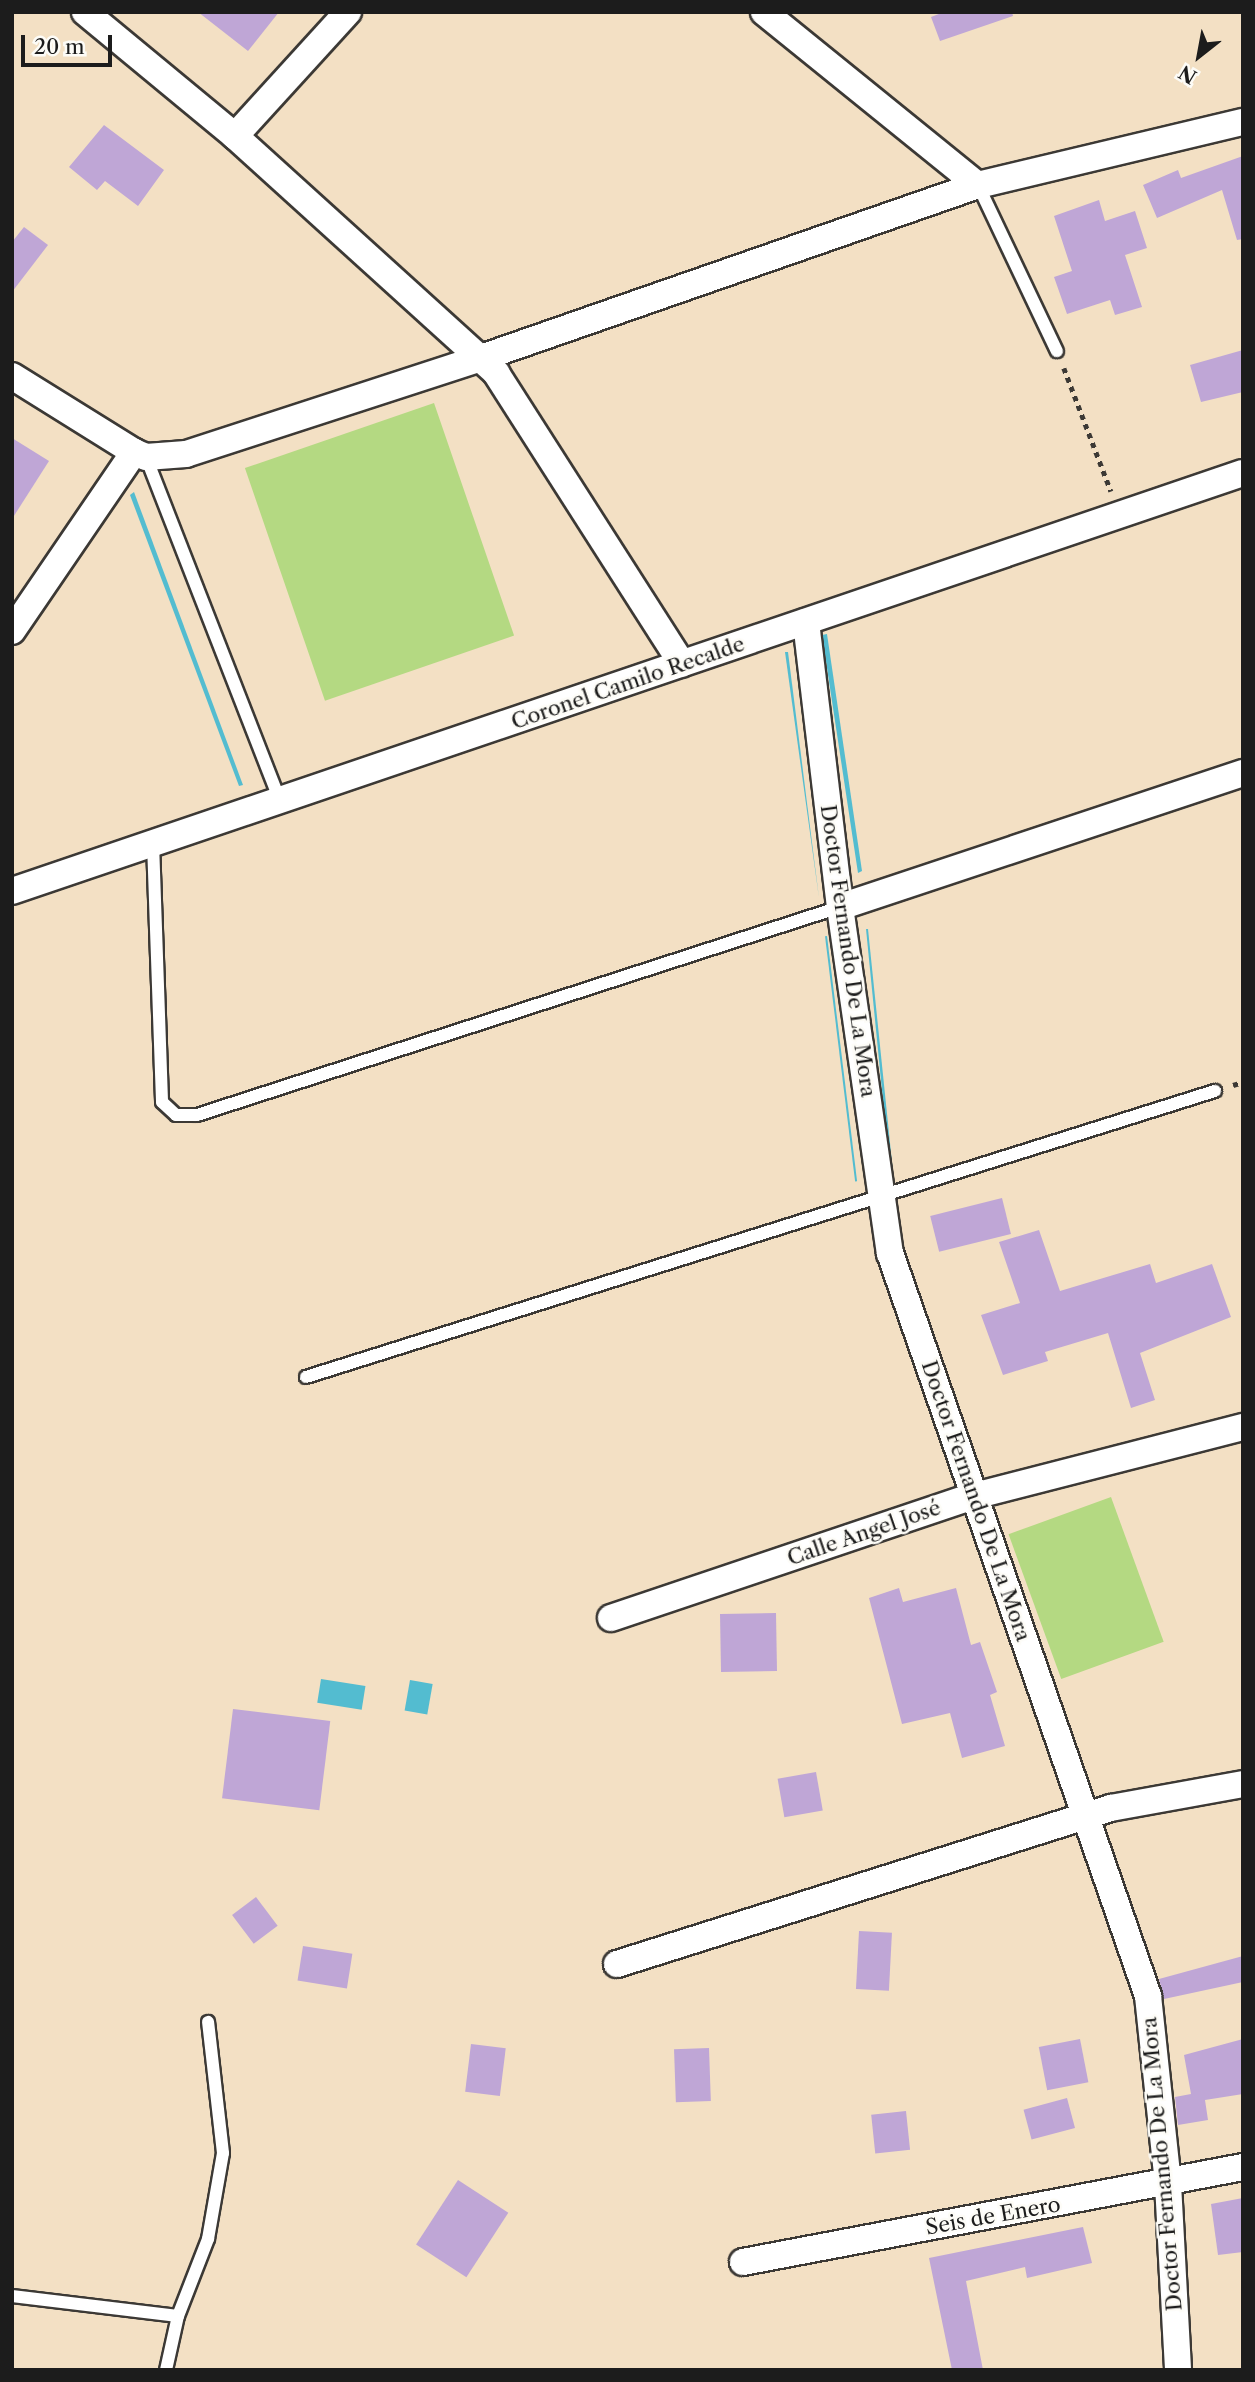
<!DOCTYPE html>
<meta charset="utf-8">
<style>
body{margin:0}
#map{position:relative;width:1255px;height:2382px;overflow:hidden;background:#f3e0c4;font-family:"Libre Caslon Text",serif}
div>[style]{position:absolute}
.green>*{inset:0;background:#b4d982;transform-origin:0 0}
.water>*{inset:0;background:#53bcd0;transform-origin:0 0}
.building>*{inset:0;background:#bfa6d6;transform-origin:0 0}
.path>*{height:4.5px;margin-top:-2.25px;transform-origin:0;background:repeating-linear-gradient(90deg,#3c3935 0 5px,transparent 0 10px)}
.roads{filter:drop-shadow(2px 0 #3c3935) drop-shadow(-2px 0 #3c3935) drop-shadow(0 2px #3c3935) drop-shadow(0 -2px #3c3935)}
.service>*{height:12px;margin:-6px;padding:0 6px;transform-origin:6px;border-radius:6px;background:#fff}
.minor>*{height:26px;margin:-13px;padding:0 13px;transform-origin:13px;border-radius:13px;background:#fff}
span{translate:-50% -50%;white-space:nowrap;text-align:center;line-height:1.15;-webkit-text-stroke:5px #fdfcf7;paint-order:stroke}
.street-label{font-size:21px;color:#1c1c1c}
.frame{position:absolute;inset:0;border:14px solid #1c1c1c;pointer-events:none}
.north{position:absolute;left:1164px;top:21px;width:70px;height:70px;-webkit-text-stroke:5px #fdfcf7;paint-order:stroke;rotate:211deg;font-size:19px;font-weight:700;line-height:28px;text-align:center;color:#1c1c1c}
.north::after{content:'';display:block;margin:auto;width:24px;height:32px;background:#1c1c1c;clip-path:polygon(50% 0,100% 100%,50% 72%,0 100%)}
.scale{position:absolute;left:21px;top:35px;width:91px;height:32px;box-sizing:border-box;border:4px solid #1c1c1c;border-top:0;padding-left:9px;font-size:21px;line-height:24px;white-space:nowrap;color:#1c1c1c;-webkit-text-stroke:5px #fdfcf7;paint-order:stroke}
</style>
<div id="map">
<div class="green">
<div style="left:434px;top:403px;width:246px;height:200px;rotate:71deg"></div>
<div style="left:1111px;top:1497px;width:154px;height:109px;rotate:70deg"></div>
</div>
<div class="water">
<div style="clip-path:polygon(134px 492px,243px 785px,239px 786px,130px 495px)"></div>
<div style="clip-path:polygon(827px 634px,862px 871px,858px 873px,822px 635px)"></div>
<div style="clip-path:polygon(785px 652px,788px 652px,819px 898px)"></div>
<div style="clip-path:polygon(866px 929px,868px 929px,893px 1172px,890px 1171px)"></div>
<div style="left:827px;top:936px;width:247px;height:2px;rotate:83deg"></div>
<div style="left:321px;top:1679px;width:45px;height:24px;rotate:9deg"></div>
<div style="left:410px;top:1680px;width:23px;height:31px;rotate:10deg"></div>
</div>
<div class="building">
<div style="clip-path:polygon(198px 12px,279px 12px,248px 51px)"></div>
<div style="clip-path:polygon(944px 12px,1012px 12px,1013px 16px,940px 41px,931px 17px)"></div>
<div style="clip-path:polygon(104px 125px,164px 170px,138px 206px,105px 181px,97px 190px,69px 167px)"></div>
<div style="clip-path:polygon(1243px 156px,1243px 239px,1237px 240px,1222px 190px,1157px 218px,1143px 185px,1178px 170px,1181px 178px)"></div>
<div style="clip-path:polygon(1099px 200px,1105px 221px,1135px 211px,1147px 248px,1125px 255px,1142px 307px,1115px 315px,1110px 300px,1067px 314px,1054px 277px,1072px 271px,1054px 216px)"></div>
<div style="clip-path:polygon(24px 227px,48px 245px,12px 292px,12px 242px)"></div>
<div style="clip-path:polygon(1243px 350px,1243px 392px,1201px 402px,1190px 365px)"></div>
<div style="clip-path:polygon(12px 438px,49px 461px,12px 519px)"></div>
<div style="left:1002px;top:1198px;width:37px;height:74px;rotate:76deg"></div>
<div style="clip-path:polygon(1039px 1230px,1060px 1291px,1150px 1264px,1156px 1283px,1212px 1264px,1231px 1317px,1140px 1353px,1155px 1400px,1131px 1408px,1108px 1333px,1045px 1352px,1048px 1361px,1003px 1375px,981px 1315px,1020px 1303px,999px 1242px)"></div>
<div style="clip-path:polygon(899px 1588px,903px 1602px,956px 1588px,971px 1645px,980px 1642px,997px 1692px,990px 1695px,1005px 1746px,962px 1758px,950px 1713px,902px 1724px,869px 1598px)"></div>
<div style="left:776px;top:1613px;width:58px;height:56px;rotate:89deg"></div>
<div style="left:233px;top:1709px;width:98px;height:90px;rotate:7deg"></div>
<div style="left:816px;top:1772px;width:39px;height:39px;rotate:80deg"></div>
<div style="left:256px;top:1897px;width:36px;height:30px;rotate:53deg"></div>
<div style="left:859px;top:1931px;width:33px;height:58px;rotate:3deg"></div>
<div style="left:303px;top:1946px;width:50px;height:35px;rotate:9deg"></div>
<div style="clip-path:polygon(1243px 1956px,1243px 1982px,1164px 1999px,1159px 1979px)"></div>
<div style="left:1080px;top:2039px;width:44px;height:42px;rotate:79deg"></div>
<div style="clip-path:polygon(1243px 2039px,1243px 2094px,1205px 2100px,1208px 2120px,1178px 2125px,1175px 2097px,1191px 2094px,1184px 2055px)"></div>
<div style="left:471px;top:2044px;width:35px;height:48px;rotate:7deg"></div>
<div style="left:709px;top:2048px;width:53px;height:35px;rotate:88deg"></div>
<div style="left:1067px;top:2098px;width:31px;height:45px;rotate:75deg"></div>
<div style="left:906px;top:2111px;width:39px;height:35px;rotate:84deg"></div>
<div style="left:458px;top:2180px;width:60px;height:77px;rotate:33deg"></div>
<div style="clip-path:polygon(1243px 2198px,1243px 2252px,1218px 2255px,1211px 2204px)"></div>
<div style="clip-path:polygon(1083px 2227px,1092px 2263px,1027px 2278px,1025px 2267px,966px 2281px,983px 2370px,952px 2370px,929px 2258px)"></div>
</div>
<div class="path">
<div style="left:1064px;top:368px;width:132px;rotate:69.1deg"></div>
<div style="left:1233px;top:1085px;width:10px;rotate:-17deg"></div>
</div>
<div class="roads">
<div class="service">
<div style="left:978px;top:185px;width:184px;rotate:64.6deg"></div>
<div style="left:146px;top:457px;width:369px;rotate:68.7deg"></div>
<div style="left:153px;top:843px;width:259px;rotate:88deg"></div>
<div style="left:162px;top:1102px;width:19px;rotate:43deg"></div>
<div style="left:176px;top:1115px;width:21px"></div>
<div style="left:197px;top:1115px;width:676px;rotate:-17.93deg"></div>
<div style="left:306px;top:1377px;width:953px;rotate:-17.47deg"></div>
<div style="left:12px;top:2296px;width:167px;rotate:6.9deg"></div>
<div style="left:166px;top:2370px;width:55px;rotate:-77.5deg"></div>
<div style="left:178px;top:2316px;width:83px;rotate:-68.7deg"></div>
<div style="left:208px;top:2239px;width:87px;rotate:-80.1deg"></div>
<div style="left:223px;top:2153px;width:132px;rotate:-96.5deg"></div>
</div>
<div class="minor">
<div style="left:85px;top:12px;width:195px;rotate:39.6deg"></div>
<div style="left:235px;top:136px;width:353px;rotate:42.2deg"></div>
<div style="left:496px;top:373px;width:345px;rotate:57.4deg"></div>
<div style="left:764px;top:12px;width:275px;rotate:39deg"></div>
<div style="left:235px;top:136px;width:168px;rotate:-47.7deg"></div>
<div style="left:12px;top:376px;width:144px;rotate:31.9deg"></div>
<div style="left:134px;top:452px;width:13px;rotate:23deg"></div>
<div style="left:146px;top:457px;width:40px;rotate:-4.3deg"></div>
<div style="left:186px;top:454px;width:310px;rotate:-18deg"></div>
<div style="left:481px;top:358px;width:526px;rotate:-19.19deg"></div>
<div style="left:978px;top:185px;width:272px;rotate:-13.4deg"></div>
<div style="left:806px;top:622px;width:287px;rotate:83.2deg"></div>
<div style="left:840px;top:907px;width:350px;rotate:81.8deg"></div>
<div style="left:890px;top:1253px;width:787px;rotate:70.85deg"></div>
<div style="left:1148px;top:1996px;width:189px;rotate:83.9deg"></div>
<div style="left:1168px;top:2184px;width:186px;rotate:86.9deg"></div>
<div style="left:12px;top:631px;width:217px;rotate:-55.7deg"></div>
<div style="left:12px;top:891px;width:1300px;rotate:-18.76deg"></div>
<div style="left:840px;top:907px;width:425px;rotate:-18.4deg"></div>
<div style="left:611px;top:1618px;width:383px;rotate:-18.6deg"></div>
<div style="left:974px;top:1496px;width:278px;rotate:-14.4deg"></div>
<div style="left:617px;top:1964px;width:518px;rotate:-17.53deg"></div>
<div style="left:1111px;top:1808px;width:134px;rotate:-10.3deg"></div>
<div style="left:743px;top:2262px;width:509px;rotate:-10.76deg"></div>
</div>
</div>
<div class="street-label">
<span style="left:628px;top:683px;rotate:-19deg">Coronel Camilo Recalde</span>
<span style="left:848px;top:951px;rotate:82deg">Doctor Fernando De La Mora</span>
<span style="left:976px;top:1501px;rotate:71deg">Doctor Fernando De La Mora</span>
<span style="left:864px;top:1533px;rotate:-19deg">Calle Angel José</span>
<span style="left:1162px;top:2164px;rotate:-95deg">Doctor Fernando De La Mora</span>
<span style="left:993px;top:2216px;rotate:-10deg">Seis de Enero</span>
</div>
<div class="frame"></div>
<div class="north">N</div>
<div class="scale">20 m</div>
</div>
